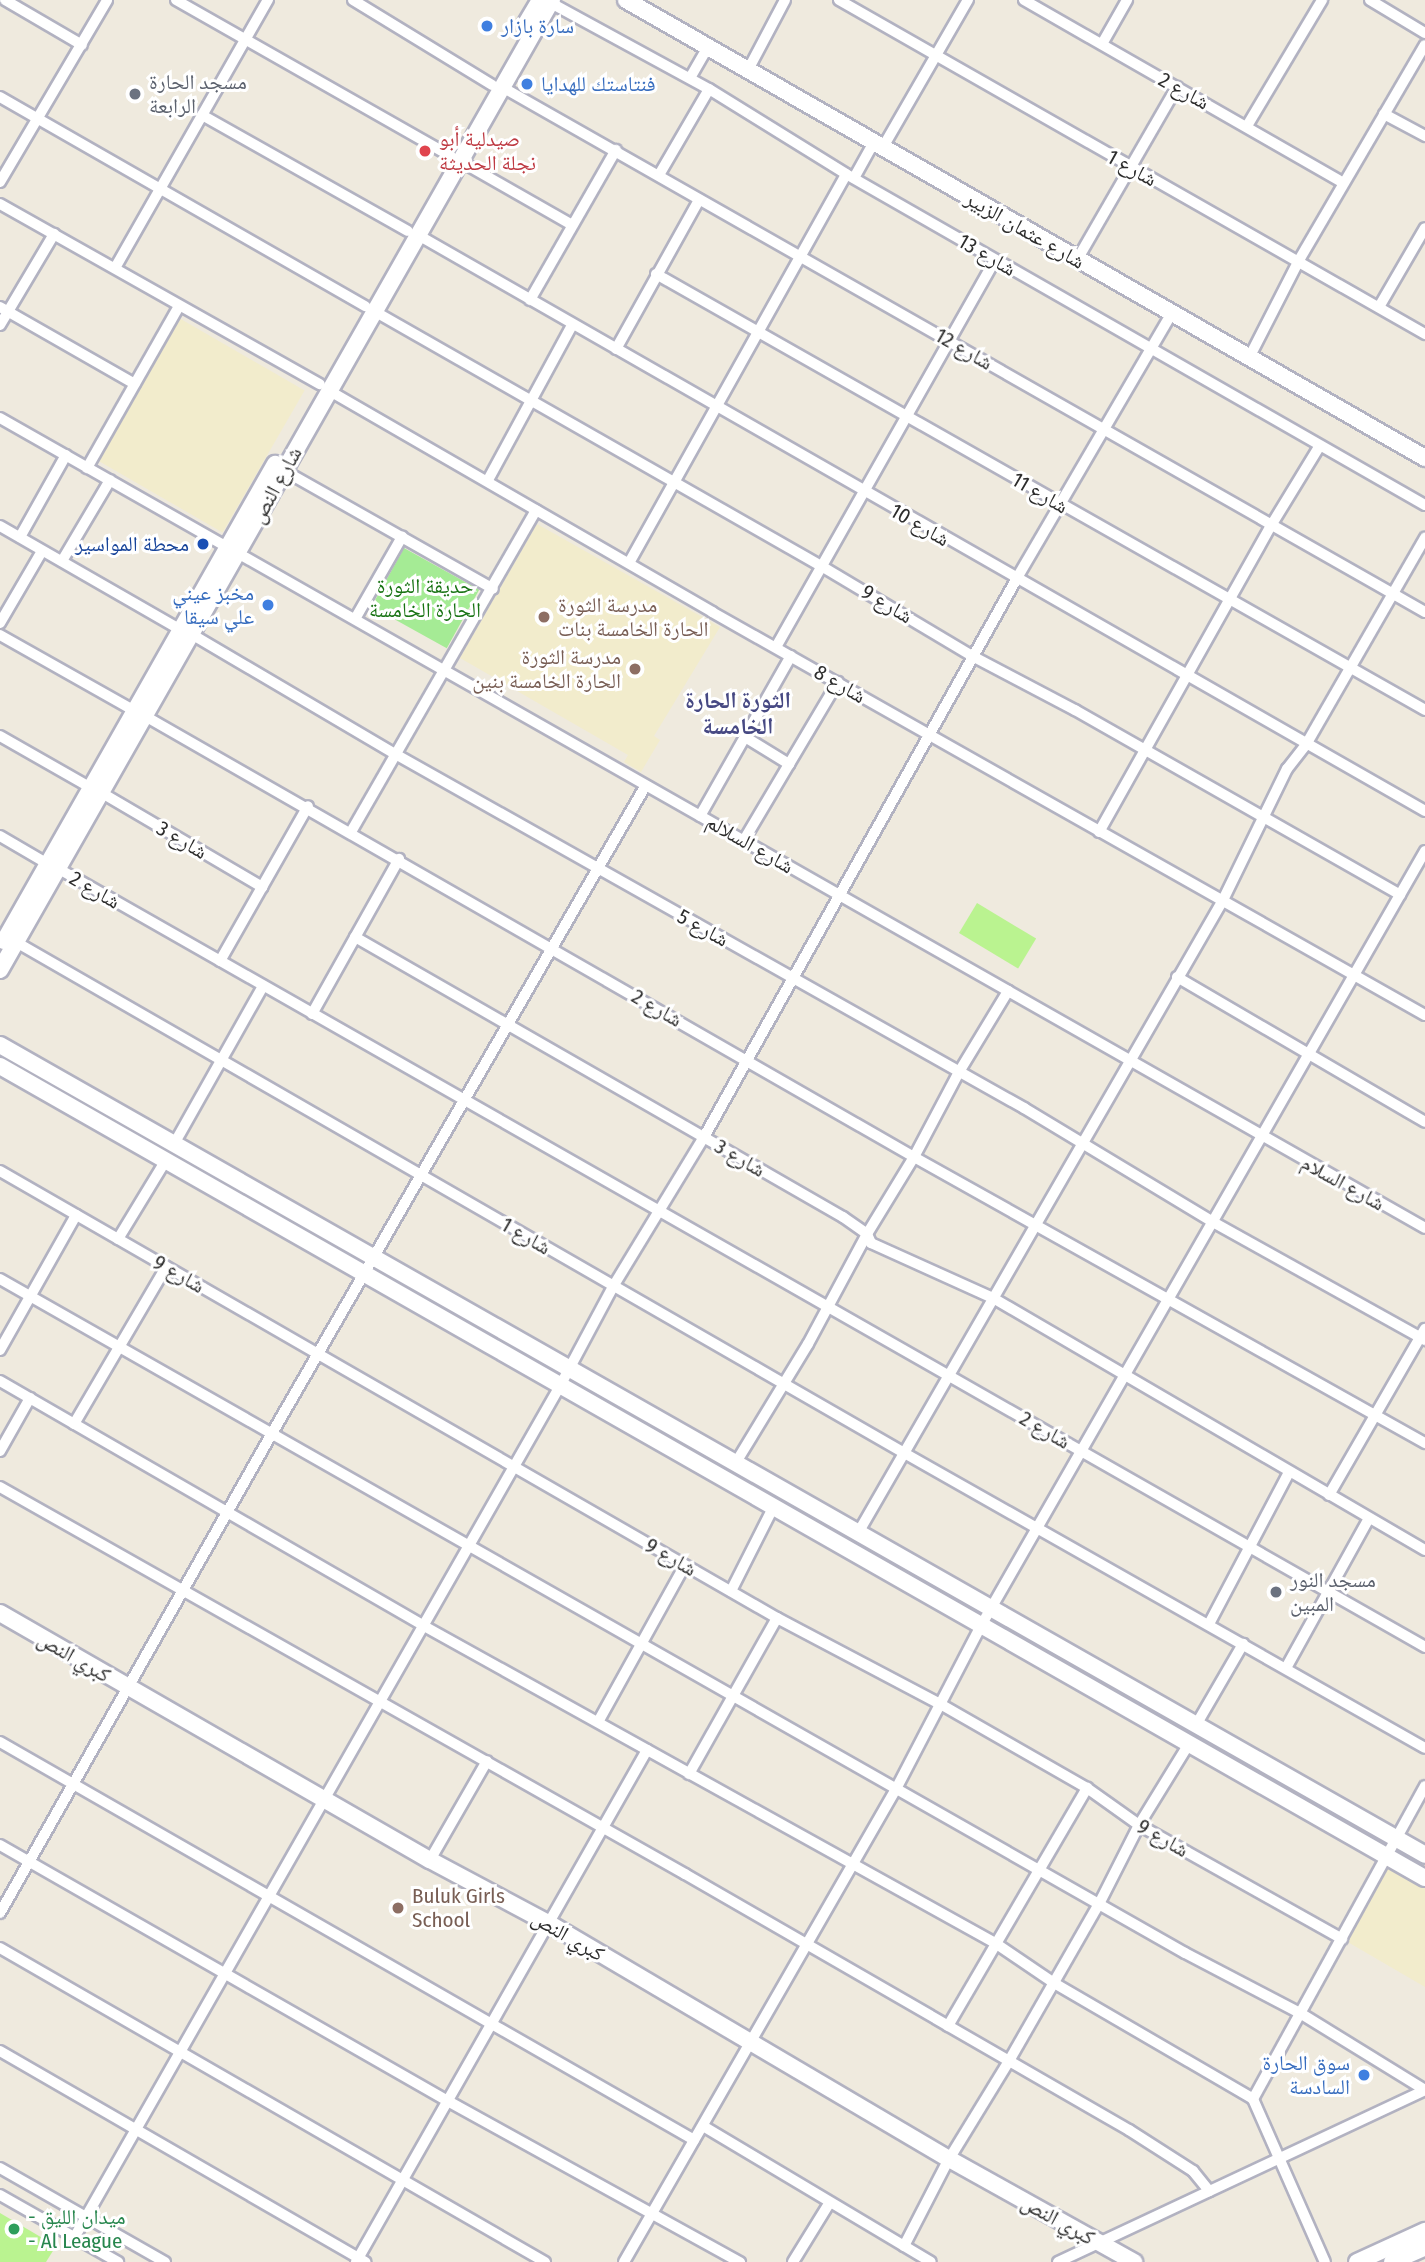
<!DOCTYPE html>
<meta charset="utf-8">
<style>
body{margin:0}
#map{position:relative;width:1425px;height:2262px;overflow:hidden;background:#efeade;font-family:"Fira Sans Condensed","Noto Naskh Arabic",sans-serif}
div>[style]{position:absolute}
.education>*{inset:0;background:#f2eccc;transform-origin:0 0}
.green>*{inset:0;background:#a5eb95;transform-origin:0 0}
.pitch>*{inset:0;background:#baf390;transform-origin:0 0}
.roads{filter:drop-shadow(2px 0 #b2b2c1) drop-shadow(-2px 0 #b2b2c1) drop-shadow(0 2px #b2b2c1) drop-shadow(0 -2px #b2b2c1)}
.street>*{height:10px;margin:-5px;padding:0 5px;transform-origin:5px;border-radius:5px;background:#fff}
.secondary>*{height:16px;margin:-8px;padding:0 8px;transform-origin:8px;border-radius:8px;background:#fff}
.dots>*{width:19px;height:19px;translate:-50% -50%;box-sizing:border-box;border:4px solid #fff;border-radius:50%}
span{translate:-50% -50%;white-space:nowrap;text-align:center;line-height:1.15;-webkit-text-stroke:6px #fff;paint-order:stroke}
.shop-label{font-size:21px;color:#366cbe}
.left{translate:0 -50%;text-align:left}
.right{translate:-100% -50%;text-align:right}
.worship-label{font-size:21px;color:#5b616d}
.street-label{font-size:21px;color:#2d2d2d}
.health-label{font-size:21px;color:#be3a42}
.transit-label{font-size:21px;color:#164399}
.park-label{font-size:21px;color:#187313}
.education-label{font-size:21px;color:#785e54}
.leisure-label{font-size:21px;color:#27864d}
.neighbourhood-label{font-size:23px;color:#474983;font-weight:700}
</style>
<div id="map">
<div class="education">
<div style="left:179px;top:318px;width:145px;height:164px;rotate:30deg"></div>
<div style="clip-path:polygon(537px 524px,720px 627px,654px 736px,660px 740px,641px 772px,624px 762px,628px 755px,460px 658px)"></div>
<div style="clip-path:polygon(1398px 1847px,1425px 1862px,1425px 1987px,1346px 1941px)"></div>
</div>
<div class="green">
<div style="left:404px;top:548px;width:86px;height:67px;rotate:29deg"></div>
</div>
<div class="pitch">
<div style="left:977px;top:903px;width:69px;height:35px;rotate:31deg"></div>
<div style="clip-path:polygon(0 2213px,56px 2246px,46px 2262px,0 2262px)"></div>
</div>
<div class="roads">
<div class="street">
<div style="left:5px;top:0;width:89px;rotate:30.3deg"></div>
<div style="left:176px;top:0;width:316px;rotate:29.6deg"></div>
<div style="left:353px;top:0;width:163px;rotate:31.4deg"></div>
<div style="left:839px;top:0;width:675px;rotate:29.68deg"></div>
<div style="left:1024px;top:0;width:368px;rotate:29.8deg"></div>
<div style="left:1370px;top:0;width:64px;rotate:31deg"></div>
<div style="left:551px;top:3px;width:180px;rotate:28.6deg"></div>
<div style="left:709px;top:89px;width:161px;rotate:31.8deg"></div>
<div style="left:846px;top:174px;width:667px;rotate:29.76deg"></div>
<div style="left:1102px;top:44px;width:51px;rotate:-60.4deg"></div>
<div style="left:748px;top:70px;width:79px;rotate:-62.1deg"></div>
<div style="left:690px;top:78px;width:36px;rotate:-60deg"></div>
<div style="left:502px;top:87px;width:1062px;rotate:29.63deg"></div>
<div style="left:0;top:97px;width:421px;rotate:29.8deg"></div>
<div style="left:1384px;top:114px;width:47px;rotate:28.2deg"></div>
<div style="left:202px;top:115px;width:236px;rotate:29.4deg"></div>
<div style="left:1247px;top:126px;width:147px;rotate:-59.2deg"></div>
<div style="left:883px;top:147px;width:170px;rotate:-60deg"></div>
<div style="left:460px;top:161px;width:129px;rotate:29.7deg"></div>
<div style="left:659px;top:175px;width:99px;rotate:-59.8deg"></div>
<div style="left:854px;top:178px;width:41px;rotate:-60.9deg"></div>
<div style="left:0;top:182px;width:211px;rotate:-59.5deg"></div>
<div style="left:0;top:204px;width:367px;rotate:29.4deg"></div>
<div style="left:418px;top:235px;width:1160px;rotate:29.77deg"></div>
<div style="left:1077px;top:260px;width:200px;rotate:-60deg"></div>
<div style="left:115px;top:268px;width:309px;rotate:-60.3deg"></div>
<div style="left:656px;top:274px;width:884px;rotate:29.55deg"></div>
<div style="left:530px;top:300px;width:173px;rotate:-60.2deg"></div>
<div style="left:0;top:307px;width:155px;rotate:29.7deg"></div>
<div style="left:1379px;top:307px;width:91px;rotate:-59.8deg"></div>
<div style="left:374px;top:311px;width:517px;rotate:29.69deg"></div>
<div style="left:823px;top:567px;width:176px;rotate:30.8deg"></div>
<div style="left:974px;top:657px;width:114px;rotate:27.7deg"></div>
<div style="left:1075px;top:710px;width:374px;rotate:29.6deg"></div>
<div style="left:0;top:325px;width:106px;rotate:-59.3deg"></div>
<div style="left:616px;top:349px;width:171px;rotate:-60.9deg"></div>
<div style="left:1250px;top:356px;width:106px;rotate:-62.9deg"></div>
<div style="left:1298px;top:262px;width:251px;rotate:-59.7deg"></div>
<div style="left:328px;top:390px;width:444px;rotate:30deg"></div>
<div style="left:712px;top:612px;width:819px;rotate:29.48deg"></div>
<div style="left:0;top:418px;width:1639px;rotate:29.61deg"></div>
<div style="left:87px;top:468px;width:186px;rotate:-60.4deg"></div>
<div style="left:283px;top:470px;width:241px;rotate:29.5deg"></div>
<div style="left:488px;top:480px;width:176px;rotate:-61.5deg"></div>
<div style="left:0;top:526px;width:209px;rotate:29.9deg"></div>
<div style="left:20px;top:537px;width:94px;rotate:-60.7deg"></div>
<div style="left:62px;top:561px;width:94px;rotate:-59.3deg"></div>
<div style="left:629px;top:563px;width:445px;rotate:-60.8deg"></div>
<div style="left:355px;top:619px;width:95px;rotate:-60.2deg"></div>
<div style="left:0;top:623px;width:83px;rotate:-59.7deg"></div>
<div style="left:0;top:635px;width:155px;rotate:29.4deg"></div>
<div style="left:193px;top:635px;width:237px;rotate:30.5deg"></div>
<div style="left:397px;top:755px;width:720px;rotate:29.38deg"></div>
<div style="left:1024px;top:1108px;width:221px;rotate:31.1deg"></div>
<div style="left:1213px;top:1222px;width:243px;rotate:29.1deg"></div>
<div style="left:776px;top:647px;width:445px;rotate:-60.5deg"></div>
<div style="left:145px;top:716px;width:886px;rotate:29.83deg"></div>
<div style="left:914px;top:1157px;width:586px;rotate:29.24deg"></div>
<div style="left:0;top:736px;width:105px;rotate:29.7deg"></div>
<div style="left:745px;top:737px;width:52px;rotate:31.5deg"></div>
<div style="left:102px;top:793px;width:186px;rotate:30.4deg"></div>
<div style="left:700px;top:816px;width:184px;rotate:-60.4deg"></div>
<div style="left:351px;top:832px;width:371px;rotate:-60.1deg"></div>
<div style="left:1099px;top:832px;width:353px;rotate:-60.7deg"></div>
<div style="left:1272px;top:524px;width:90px;rotate:-58.6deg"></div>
<div style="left:0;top:836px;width:56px;rotate:30.3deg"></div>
<div style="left:744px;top:840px;width:184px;rotate:-59.3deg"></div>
<div style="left:59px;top:869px;width:1572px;rotate:29.66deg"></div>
<div style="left:355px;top:937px;width:563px;rotate:29.85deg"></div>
<div style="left:843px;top:1217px;width:29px;rotate:35deg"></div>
<div style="left:867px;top:1234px;width:10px;rotate:66deg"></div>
<div style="left:871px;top:1243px;width:134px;rotate:24.3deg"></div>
<div style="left:993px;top:1298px;width:500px;rotate:30.26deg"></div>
<div style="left:16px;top:942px;width:1027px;rotate:29.91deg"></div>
<div style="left:906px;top:1454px;width:596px;rotate:29.53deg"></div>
<div style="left:220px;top:961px;width:178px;rotate:-60.4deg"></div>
<div style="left:1177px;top:977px;width:287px;rotate:30.3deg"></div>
<div style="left:312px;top:1014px;width:178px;rotate:-60.7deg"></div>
<div style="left:174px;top:1144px;width:181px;rotate:-60.6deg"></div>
<div style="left:0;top:1171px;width:896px;rotate:29.91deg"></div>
<div style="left:777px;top:1618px;width:187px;rotate:27.8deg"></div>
<div style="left:942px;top:1705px;width:167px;rotate:29.8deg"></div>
<div style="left:1087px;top:1788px;width:64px;rotate:35.4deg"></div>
<div style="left:1139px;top:1825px;width:233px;rotate:29.3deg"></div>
<div style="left:118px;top:1239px;width:92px;rotate:-58.7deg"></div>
<div style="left:0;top:1279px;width:1363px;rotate:29.63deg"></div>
<div style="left:1185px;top:1953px;width:130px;rotate:27.6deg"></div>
<div style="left:1300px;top:2013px;width:147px;rotate:31.6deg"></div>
<div style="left:0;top:1350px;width:155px;rotate:-60.6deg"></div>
<div style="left:0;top:1381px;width:490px;rotate:30deg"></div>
<div style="left:424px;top:1626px;width:653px;rotate:29.04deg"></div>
<div style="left:995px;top:1943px;width:71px;rotate:34.1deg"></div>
<div style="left:1054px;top:1983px;width:230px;rotate:30.2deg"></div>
<div style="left:1253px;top:2099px;width:357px;rotate:-61.2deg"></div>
<div style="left:74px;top:1424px;width:182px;rotate:-59.6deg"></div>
<div style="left:0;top:1451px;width:61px;rotate:-60.5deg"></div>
<div style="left:735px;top:1464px;width:140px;rotate:-58.7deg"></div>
<div style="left:808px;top:1344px;width:125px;rotate:-61.8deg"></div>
<div style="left:867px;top:1234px;width:90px;rotate:-58.6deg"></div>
<div style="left:914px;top:1157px;width:96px;rotate:-62.1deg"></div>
<div style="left:959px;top:1072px;width:95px;rotate:-58.8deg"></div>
<div style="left:0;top:1487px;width:787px;rotate:29.46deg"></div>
<div style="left:685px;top:1874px;width:513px;rotate:29.97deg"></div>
<div style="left:1129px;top:2130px;width:76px;rotate:32.6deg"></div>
<div style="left:1193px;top:2171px;width:26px;rotate:51deg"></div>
<div style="left:1329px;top:1495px;width:192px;rotate:-60deg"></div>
<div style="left:858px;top:1533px;width:731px;rotate:-60.03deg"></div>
<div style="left:1223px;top:900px;width:146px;rotate:-64deg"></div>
<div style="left:1287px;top:769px;width:33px;rotate:-52deg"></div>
<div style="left:1307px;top:743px;width:237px;rotate:-60.1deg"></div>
<div style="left:731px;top:1591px;width:95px;rotate:-63.2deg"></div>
<div style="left:1209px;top:1624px;width:172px;rotate:-62.2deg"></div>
<div style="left:1286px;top:1668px;width:171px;rotate:-61deg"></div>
<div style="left:598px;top:1722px;width:179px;rotate:-61deg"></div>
<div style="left:1196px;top:1725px;width:94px;rotate:-59.9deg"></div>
<div style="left:0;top:1742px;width:800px;rotate:29.83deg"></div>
<div style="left:689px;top:1774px;width:179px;rotate:-60.6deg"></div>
<div style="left:0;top:1845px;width:514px;rotate:29.76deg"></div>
<div style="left:446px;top:2100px;width:336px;rotate:28.9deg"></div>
<div style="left:430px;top:1860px;width:114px;rotate:-60.1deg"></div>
<div style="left:0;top:1913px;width:549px;rotate:-60.45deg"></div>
<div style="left:271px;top:1435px;width:750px;rotate:-60.02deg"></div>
<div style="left:0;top:1948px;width:629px;rotate:29.95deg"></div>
<div style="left:948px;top:2026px;width:276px;rotate:-59.7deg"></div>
<div style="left:0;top:2051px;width:422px;rotate:30deg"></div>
<div style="left:1253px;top:2099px;width:178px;rotate:66.2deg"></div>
<div style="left:703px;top:2126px;width:265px;rotate:30.8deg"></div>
<div style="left:0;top:2168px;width:190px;rotate:29.7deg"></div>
<div style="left:0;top:2195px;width:136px;rotate:29.6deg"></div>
<div style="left:74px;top:2238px;width:981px;rotate:-60.3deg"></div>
<div style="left:560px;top:1386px;width:115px;rotate:-61.9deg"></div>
<div style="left:614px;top:1285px;width:173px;rotate:-58.7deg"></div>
<div style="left:704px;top:1137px;width:641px;rotate:-60.75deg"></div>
<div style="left:1017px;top:578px;width:307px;rotate:-59.7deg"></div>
<div style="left:904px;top:2246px;width:98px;rotate:-62.7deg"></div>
<div style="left:949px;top:2159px;width:115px;rotate:-58.5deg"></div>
<div style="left:1009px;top:2061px;width:181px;rotate:-60.2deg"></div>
<div style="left:1099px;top:1904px;width:89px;rotate:-63.1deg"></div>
<div style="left:1139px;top:1825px;width:97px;rotate:-58.4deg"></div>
<div style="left:356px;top:2262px;width:589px;rotate:-60.39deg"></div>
<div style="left:624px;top:2262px;width:548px;rotate:-60.11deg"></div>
<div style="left:897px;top:1787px;width:184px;rotate:-62.5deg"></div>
<div style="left:982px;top:1624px;width:891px;rotate:-60.18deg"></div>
<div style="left:793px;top:2262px;width:70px;rotate:-58.3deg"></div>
<div style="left:1058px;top:2262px;width:405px;rotate:-25.1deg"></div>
</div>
<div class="secondary">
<div style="left:626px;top:0;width:921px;rotate:29.82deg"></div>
<div style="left:525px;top:25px;width:29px;rotate:-59deg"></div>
<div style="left:4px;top:941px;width:549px;rotate:-60.4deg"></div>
<div style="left:0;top:970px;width:1116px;rotate:-60.36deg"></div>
<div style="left:0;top:1045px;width:1639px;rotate:29.61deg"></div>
<div style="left:0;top:1066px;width:1640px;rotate:29.68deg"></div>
<div style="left:0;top:1613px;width:496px;rotate:29.9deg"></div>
<div style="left:430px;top:1860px;width:136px;rotate:28.1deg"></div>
<div style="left:550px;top:1924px;width:463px;rotate:30.5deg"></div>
<div style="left:949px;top:2159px;width:212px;rotate:29.1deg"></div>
<div style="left:1357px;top:2262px;width:75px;rotate:-24.5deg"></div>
<div style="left:1392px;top:2262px;width:36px;rotate:-24deg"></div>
</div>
</div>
<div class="dots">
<div style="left:487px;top:26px;background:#3f7fe0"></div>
<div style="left:527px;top:84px;background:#3f7fe0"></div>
<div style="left:135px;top:94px;background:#6b7280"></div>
<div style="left:425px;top:151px;background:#e0444e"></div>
<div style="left:203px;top:544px;background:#1a4fb4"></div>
<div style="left:268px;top:605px;background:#3f7fe0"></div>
<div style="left:544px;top:617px;background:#8d6e63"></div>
<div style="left:635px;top:669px;background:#8d6e63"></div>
<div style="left:1276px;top:1592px;background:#6b7280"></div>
<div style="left:398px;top:1908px;background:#8d6e63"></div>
<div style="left:1364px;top:2075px;background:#3f7fe0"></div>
<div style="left:14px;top:2229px;background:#2e9e5b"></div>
</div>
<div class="shop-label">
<span class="left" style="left:501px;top:26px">سارة بازار</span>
<span class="left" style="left:541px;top:84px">فنتاستك للهدايا</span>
<span class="right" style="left:254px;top:605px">مخبز عيني<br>علي سيقا</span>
<span class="right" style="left:1350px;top:2075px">سوق الحارة<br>السادسة</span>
</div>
<div class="worship-label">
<span class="left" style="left:149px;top:94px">مسجد الحارة<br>الرابعة</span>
<span class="left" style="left:1290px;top:1592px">مسجد النور<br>المبين</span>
</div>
<div class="street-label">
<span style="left:1184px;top:91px;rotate:29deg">شارع 2</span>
<span style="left:1132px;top:168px;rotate:29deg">شارع 1</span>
<span style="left:1025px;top:230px;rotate:30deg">شارع عثمان الزبير</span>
<span style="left:987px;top:255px;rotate:30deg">شارع 13</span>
<span style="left:964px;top:349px;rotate:30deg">شارع 12</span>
<span style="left:276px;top:485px;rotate:-61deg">شارع النص</span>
<span style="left:1040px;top:493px;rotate:30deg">شارع 11</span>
<span style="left:920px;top:525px;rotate:30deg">شارع 10</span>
<span style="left:887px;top:604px;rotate:31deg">شارع 9</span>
<span style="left:840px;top:684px;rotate:30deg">شارع 8</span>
<span style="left:182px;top:840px;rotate:30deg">شارع 3</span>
<span style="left:750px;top:844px;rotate:30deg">شارع السلالم</span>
<span style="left:95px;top:890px;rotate:30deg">شارع 2</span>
<span style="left:703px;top:928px;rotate:29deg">شارع 5</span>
<span style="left:657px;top:1008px;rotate:30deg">شارع 2</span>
<span style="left:740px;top:1158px;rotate:30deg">شارع 3</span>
<span style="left:1343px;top:1183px;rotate:29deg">شارع السلام</span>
<span style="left:526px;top:1236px;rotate:30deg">شارع 1</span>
<span style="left:179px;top:1274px;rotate:30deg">شارع 9</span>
<span style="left:1045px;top:1430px;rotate:30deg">شارع 2</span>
<span style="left:671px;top:1557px;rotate:30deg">شارع 9</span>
<span style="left:74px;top:1657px;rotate:30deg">كبري النص</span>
<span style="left:1163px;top:1838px;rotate:30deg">شارع 9</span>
<span style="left:568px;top:1936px;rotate:30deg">كبري النص</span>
<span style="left:1058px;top:2220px;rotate:29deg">كبري النص</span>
</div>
<div class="health-label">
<span class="left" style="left:439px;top:151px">صيدلية أبو<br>نجلة الحديثة</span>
</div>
<div class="transit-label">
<span class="right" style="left:189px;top:544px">محطة المواسير</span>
</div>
<div class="park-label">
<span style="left:425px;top:598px">حديقة الثورة<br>الحارة الخامسة</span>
</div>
<div class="education-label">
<span class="left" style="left:558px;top:617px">مدرسة الثورة<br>الحارة الخامسة بنات</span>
<span class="right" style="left:621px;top:669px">مدرسة الثورة<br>الحارة الخامسة بنين</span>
<span class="left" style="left:412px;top:1908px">Buluk Girls<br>School</span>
</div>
<div class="leisure-label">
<span class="left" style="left:28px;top:2229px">- ميدان الليق<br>- Al League</span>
</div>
<div class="neighbourhood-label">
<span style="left:738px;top:713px">الثورة الحارة<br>الخامسة</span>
</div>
</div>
